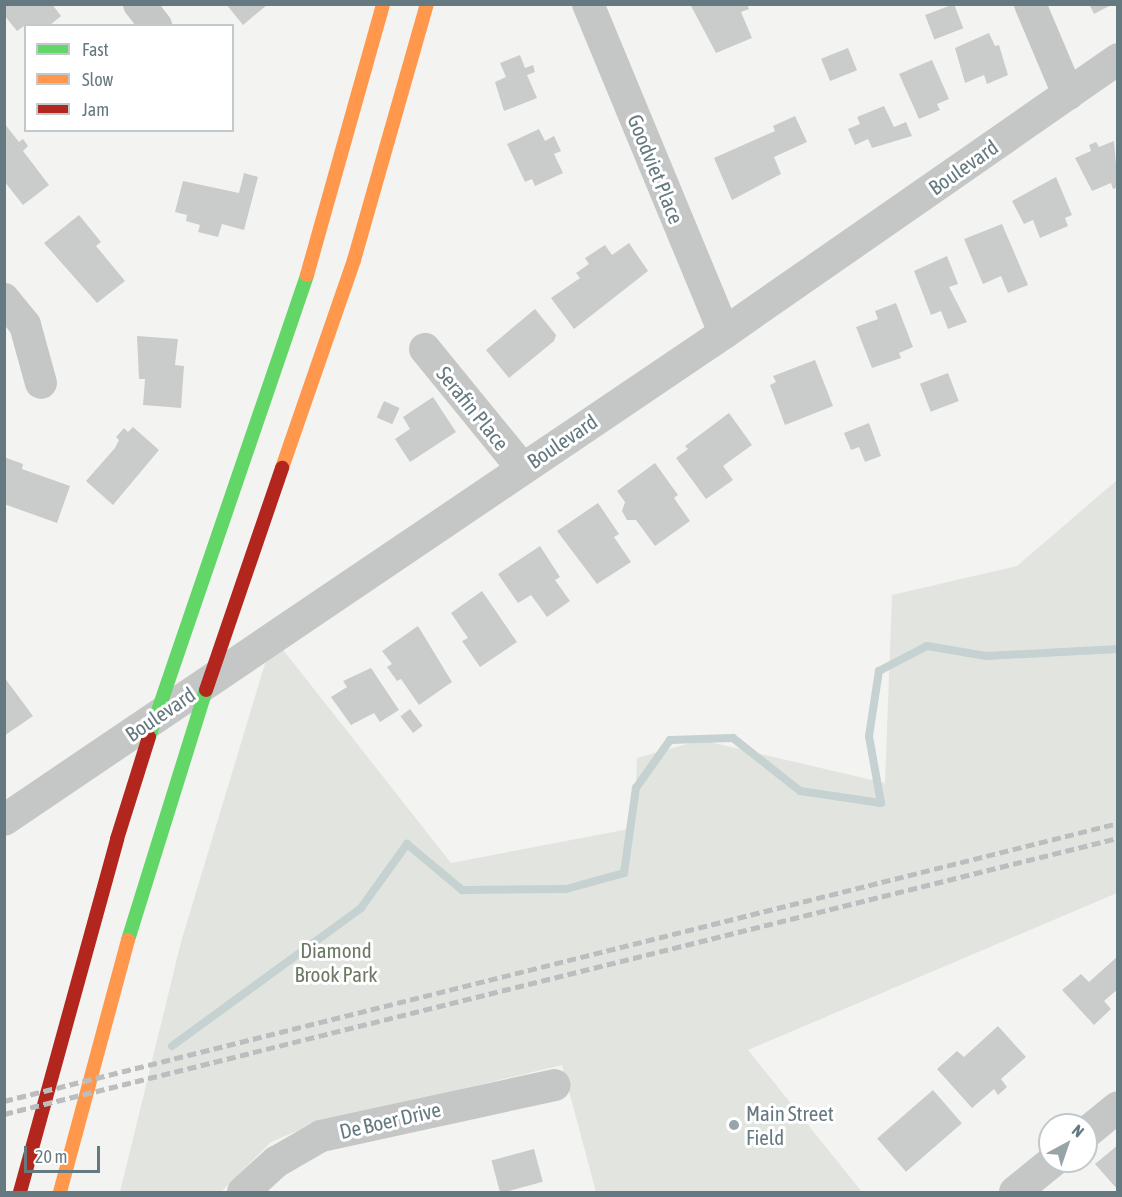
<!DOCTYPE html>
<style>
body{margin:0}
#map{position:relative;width:1122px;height:1197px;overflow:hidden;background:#f3f3f1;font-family:"Asap Condensed",sans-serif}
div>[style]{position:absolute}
.green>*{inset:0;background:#e2e5df}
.stream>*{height:8px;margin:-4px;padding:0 4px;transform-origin:4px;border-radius:4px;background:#c6d1d2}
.building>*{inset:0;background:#cacccc;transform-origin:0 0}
.street>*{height:32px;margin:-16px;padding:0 16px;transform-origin:16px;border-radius:16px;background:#c5c7c7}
.fast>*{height:14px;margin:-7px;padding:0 7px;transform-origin:7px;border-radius:7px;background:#63d668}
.slow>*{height:14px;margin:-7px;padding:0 7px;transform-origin:7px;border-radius:7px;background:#ff974d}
.jam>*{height:14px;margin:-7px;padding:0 7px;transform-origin:7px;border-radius:7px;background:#b3261e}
.rail>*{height:4.5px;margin-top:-2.25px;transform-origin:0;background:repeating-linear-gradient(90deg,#bcbdbe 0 9px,transparent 0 13.5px)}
.dots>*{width:16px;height:16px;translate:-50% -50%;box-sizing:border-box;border:3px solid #fff;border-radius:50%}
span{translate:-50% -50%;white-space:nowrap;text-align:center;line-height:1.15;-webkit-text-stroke:6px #fff;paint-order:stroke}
.street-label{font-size:21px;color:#657980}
.park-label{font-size:21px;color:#6b7863}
.poi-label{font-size:21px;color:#657980}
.left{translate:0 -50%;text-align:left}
.frame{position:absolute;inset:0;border:6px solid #657980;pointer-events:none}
.legend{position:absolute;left:24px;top:24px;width:210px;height:108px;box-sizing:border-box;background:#fff;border:2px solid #c1c9cc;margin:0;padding:8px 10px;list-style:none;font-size:18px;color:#657980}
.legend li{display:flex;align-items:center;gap:12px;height:30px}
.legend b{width:30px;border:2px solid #c1c9cc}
.north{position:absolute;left:1038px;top:1113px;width:60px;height:60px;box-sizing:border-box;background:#fff;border:2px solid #c1c9cc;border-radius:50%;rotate:40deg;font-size:16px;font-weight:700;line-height:24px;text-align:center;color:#657980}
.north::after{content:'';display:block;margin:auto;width:21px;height:27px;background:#97a4a8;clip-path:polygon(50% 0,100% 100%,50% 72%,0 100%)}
.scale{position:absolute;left:24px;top:1146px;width:76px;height:27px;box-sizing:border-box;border:3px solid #657980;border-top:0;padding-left:8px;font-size:18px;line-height:21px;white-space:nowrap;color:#657980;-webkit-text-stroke:4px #fff;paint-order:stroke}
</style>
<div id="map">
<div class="green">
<div style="clip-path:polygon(1117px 480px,1117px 893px,748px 1050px,862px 1192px,596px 1192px,562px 1065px,311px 1125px,271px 1142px,221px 1192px,120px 1192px,181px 942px,273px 637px,451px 863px,634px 828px,637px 758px,701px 740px,885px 783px,892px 595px,1017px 566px)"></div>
</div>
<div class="stream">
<div style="left:172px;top:1046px;width:234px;rotate:-36.1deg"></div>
<div style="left:361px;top:908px;width:79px;rotate:-54.3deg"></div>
<div style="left:407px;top:844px;width:72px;rotate:39.9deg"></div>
<div style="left:462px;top:890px;width:104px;rotate:-0.6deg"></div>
<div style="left:566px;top:889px;width:60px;rotate:-15.4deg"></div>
<div style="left:624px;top:873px;width:86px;rotate:-82deg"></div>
<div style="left:636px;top:788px;width:59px;rotate:-54.7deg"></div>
<div style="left:670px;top:740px;width:63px;rotate:-1.8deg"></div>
<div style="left:733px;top:738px;width:85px;rotate:38.3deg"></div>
<div style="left:800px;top:791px;width:82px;rotate:8.4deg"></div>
<div style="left:881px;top:803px;width:68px;rotate:-100.2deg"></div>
<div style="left:869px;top:736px;width:66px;rotate:-81.3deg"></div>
<div style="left:879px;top:671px;width:54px;rotate:-27.5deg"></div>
<div style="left:927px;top:646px;width:60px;rotate:9.6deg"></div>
<div style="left:986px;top:656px;width:132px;rotate:-3deg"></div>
</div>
<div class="building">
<div style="clip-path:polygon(4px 4px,52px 4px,61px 16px,49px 26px,24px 26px,17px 31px,4px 15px)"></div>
<div style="clip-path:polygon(226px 4px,268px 4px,243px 25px)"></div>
<div style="clip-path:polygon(690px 4px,747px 4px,749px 9px,741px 12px,752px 38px,716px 53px)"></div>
<div style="left:954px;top:4px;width:26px;height:31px;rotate:69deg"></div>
<div style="clip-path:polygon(1089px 4px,1113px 4px,1094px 14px)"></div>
<div style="clip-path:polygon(989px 33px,995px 46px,999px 45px,1008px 75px,987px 84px,984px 75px,965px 83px,955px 48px)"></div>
<div style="left:848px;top:48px;width:24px;height:29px;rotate:68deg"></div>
<div style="clip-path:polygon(520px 55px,525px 68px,533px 65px,535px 72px,527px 75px,537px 98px,504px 111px,495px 82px,506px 77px,500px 63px)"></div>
<div style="clip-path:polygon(932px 60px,949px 99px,937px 104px,940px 110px,919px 119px,899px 74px)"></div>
<div style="clip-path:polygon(884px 106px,894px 127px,906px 122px,912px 136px,872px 148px,868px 139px,855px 145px,848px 129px,860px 124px,857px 117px)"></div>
<div style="clip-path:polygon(795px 116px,807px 142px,774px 157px,781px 174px,732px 200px,714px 158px,775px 131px,773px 126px)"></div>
<div style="clip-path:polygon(4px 123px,19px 142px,23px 139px,28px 146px,23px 151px,49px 185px,23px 205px,4px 181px)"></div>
<div style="clip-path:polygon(539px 129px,545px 141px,554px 136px,561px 151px,554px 154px,563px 173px,535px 186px,532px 179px,525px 182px,507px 144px)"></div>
<div style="clip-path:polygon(1114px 141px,1118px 187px,1113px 189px,1111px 183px,1092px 191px,1075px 158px,1091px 151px,1089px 145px,1096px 142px,1099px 147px)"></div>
<div style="clip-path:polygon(244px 173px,258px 177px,244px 230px,222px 224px,218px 237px,198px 232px,200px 225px,186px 221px,187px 215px,175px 212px,183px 181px,239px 193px)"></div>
<div style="clip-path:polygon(1056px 177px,1072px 215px,1065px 218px,1068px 226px,1040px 238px,1033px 220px,1024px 224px,1012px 201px)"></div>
<div style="clip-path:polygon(79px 215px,101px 242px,96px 246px,125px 281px,97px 303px,44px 243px)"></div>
<div style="clip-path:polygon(1002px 224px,1028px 285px,1008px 293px,1001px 276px,983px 284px,964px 239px)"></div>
<div style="clip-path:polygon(629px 243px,648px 271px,574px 329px,551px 298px,580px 278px,576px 273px,589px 264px,585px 258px,605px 245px,612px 255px)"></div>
<div style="clip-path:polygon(947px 256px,958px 284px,949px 287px,967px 322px,948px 329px,941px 311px,931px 315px,914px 271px)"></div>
<div style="clip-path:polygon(896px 303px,913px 347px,899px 353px,901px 358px,872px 368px,856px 327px,878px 319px,875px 311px)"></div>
<div style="clip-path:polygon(535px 309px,556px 335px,554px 341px,509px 378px,486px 350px)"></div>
<div style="clip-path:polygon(137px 336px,178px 339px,175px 365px,184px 366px,181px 408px,143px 405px,145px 379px,139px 379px)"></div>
<div style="clip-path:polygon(815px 360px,833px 406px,785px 425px,770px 385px,776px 382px,773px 376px)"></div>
<div style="left:948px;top:373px;width:30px;height:30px;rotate:69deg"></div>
<div style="clip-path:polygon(433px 397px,456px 432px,410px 462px,395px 439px,410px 429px,403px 417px)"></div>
<div style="left:384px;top:401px;width:17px;height:18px;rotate:24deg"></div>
<div style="clip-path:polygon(729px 413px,752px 445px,723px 466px,733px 480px,706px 499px,676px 458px,688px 449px,685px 446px)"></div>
<div style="clip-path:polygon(869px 423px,881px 456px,865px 462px,859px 447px,851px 450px,844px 433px)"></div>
<div style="clip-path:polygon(133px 427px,159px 450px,113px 505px,86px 481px,115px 448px,119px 440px,116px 437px,124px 428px,128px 432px)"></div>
<div style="clip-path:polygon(4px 457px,23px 464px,22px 469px,70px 486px,57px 523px,4px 504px)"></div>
<div style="clip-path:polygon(655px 463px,678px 495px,674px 498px,690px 521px,655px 546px,636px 520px,627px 520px,622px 511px,625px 502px,617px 491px)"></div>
<div style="clip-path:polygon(598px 503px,619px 534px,614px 537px,631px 562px,597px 584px,557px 531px)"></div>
<div style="clip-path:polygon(540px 546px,560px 577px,555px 580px,570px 601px,547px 617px,531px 595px,518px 603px,498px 574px)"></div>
<div style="clip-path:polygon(482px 591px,517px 642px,480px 667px,462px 641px,468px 638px,451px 613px)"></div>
<div style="clip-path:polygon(418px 626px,452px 682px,419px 705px,401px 679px,397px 681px,387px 667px,392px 664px,382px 651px)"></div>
<div style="clip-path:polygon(371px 668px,399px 710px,380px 722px,374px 713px,351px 725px,331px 697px,347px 687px,343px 681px)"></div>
<div style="clip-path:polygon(4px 677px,33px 716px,4px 736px)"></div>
<div style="left:410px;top:709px;width:21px;height:12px;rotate:53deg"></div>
<div style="clip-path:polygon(1118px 956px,1118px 989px,1104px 1001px,1111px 1009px,1094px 1025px,1062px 990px,1081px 974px,1089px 982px)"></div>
<div style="clip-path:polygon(998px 1026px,1026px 1057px,1001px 1079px,1007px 1087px,998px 1095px,994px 1089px,972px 1108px,937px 1069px,957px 1051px,964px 1057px)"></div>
<div style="left:933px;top:1090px;width:44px;height:74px;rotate:49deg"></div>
<div style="clip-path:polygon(1118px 1145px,1118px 1190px,1095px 1164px)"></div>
<div style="left:534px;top:1149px;width:34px;height:44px;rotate:75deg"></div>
</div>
<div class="street">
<div style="left:139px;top:4px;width:28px;rotate:52deg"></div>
<div style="left:588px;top:4px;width:356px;rotate:67.5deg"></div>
<div style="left:1030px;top:4px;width:98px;rotate:67.1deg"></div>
<div style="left:4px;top:299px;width:33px;rotate:51deg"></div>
<div style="left:25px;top:325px;width:60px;rotate:74.6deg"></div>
<div style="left:425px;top:349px;width:154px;rotate:50.8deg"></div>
<div style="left:4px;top:820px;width:869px;rotate:-34.07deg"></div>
<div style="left:724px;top:333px;width:480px;rotate:-34.8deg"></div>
<div style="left:1086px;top:1133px;width:41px;rotate:-39.1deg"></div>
<div style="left:243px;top:1192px;width:45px;rotate:-42.3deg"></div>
<div style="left:276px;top:1162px;width:52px;rotate:-30deg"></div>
<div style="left:321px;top:1136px;width:239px;rotate:-12.3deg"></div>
<div style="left:1015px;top:1192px;width:49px;rotate:-39.2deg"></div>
</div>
<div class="fast">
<div style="left:149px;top:737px;width:488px;rotate:-71.1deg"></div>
<div style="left:128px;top:940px;width:262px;rotate:-72.7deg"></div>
</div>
<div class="slow">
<div style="left:307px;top:275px;width:281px;rotate:-74.3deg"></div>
<div style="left:282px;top:468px;width:220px;rotate:-70.9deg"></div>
<div style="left:354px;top:260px;width:266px;rotate:-74.1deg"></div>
<div style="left:60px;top:1192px;width:261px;rotate:-74.9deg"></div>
</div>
<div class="jam">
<div style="left:206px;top:690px;width:235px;rotate:-71.1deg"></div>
<div style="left:20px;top:1192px;width:366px;rotate:-74.6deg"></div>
<div style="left:117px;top:839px;width:107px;rotate:-72.6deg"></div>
</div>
<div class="rail">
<div style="left:4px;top:1101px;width:1148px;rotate:-14.01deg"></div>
<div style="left:4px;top:1114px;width:1148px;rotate:-13.92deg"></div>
</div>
<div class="dots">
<div style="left:734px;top:1125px;background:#97a4a8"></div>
</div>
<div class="street-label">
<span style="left:963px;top:167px;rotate:-35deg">Boulevard</span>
<span style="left:656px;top:169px;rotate:68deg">Goodviet Place</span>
<span style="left:473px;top:408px;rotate:51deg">Serafin Place</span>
<span style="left:562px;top:441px;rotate:-34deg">Boulevard</span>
<span style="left:160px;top:714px;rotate:-34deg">Boulevard</span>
<span style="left:390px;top:1120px;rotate:-13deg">De Boer Drive</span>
</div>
<div class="park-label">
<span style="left:336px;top:962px">Diamond<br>Brook Park</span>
</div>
<div class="poi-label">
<span class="left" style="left:746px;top:1125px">Main Street<br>Field</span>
</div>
<div class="frame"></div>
<ul class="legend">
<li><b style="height:8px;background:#63d668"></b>Fast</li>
<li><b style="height:8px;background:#ff974d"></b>Slow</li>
<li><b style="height:8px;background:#b3261e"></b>Jam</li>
</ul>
<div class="north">N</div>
<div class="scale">20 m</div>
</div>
